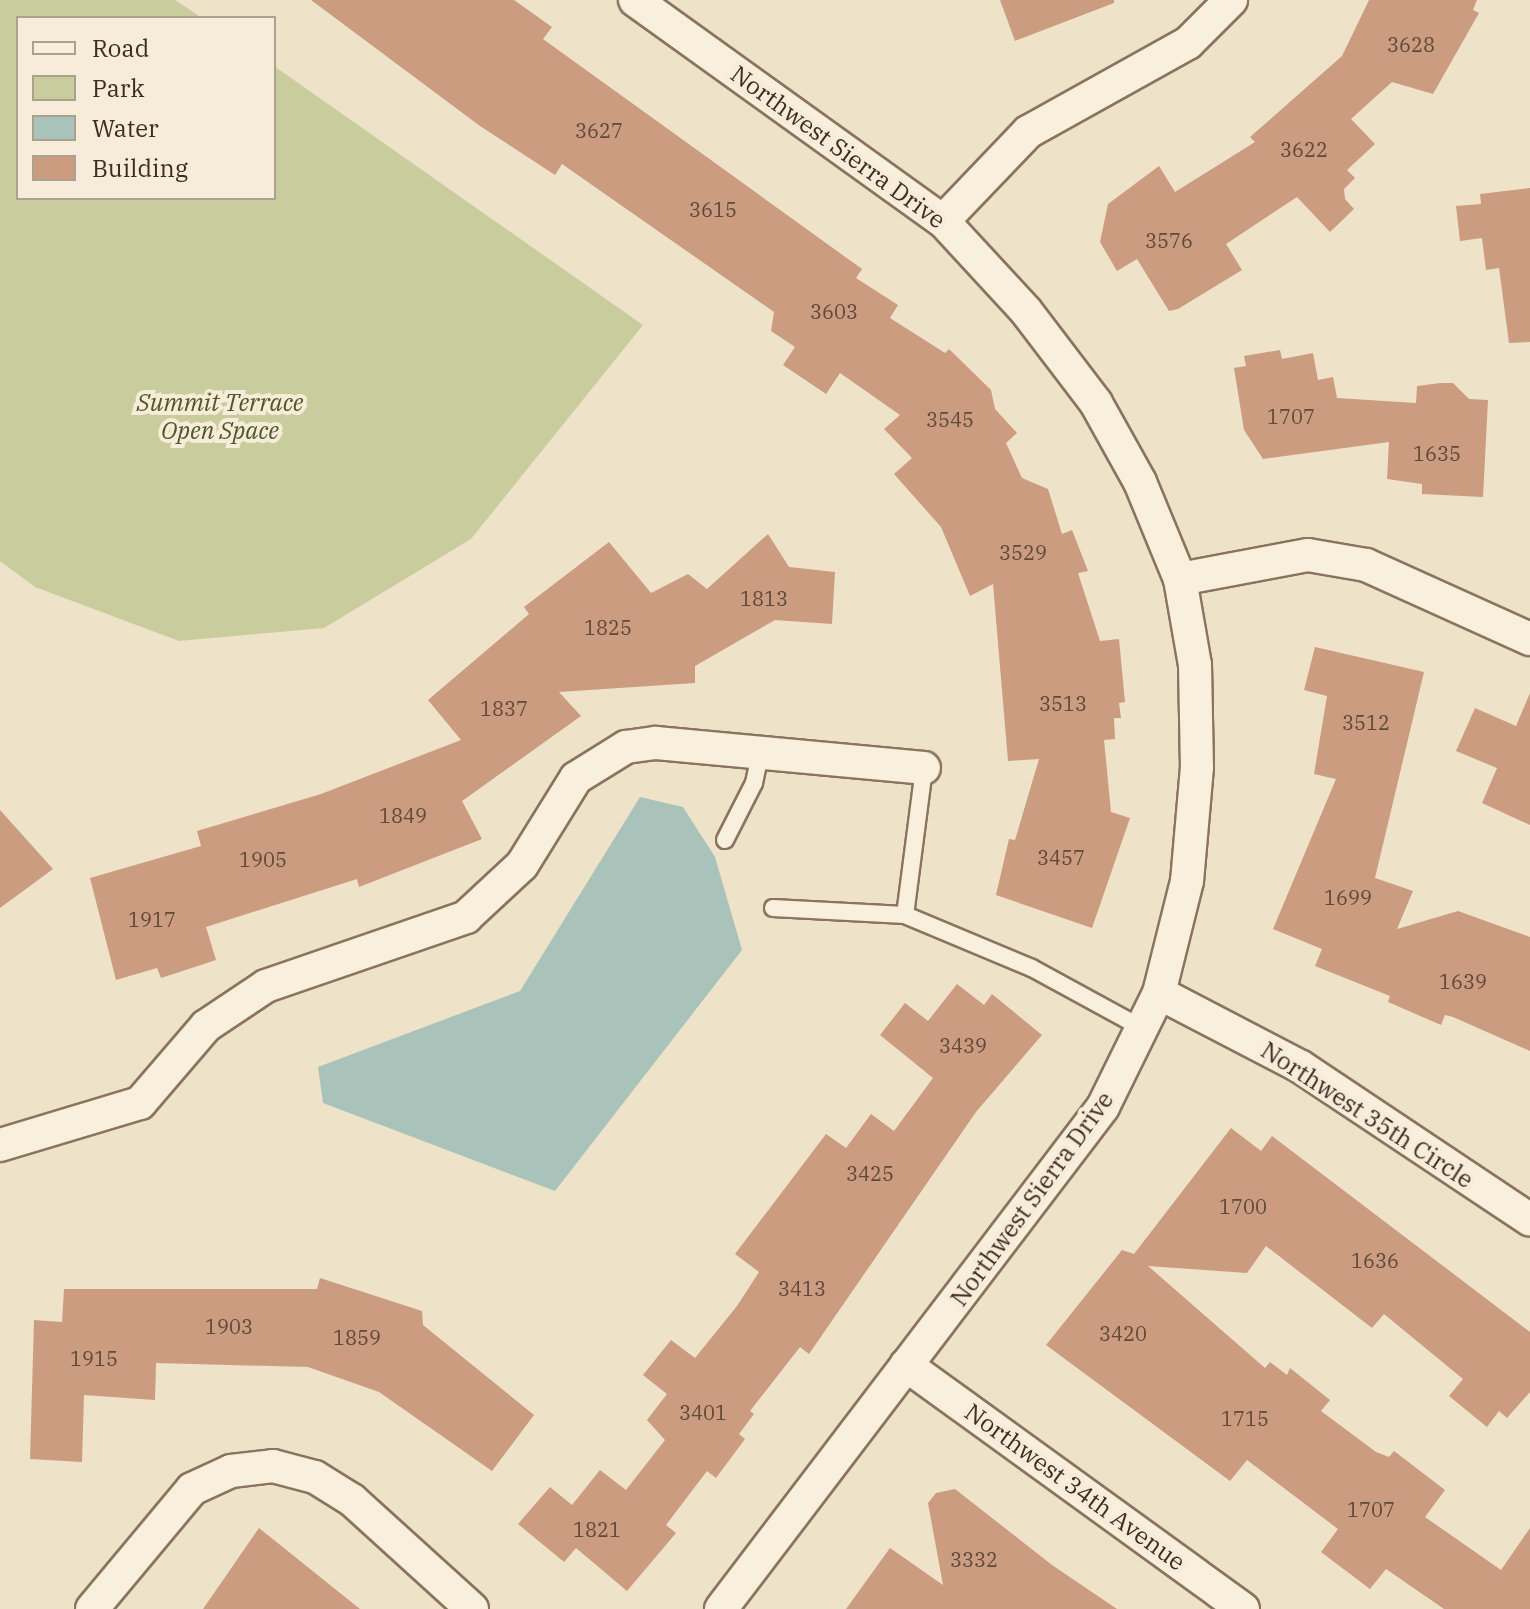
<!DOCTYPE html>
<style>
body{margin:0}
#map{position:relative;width:1530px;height:1609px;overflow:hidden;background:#eee2c9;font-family:"IBM Plex Serif",serif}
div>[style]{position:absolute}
.green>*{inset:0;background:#c9cd9d}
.water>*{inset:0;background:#aac3ba}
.building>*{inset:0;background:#cb9c80}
.roads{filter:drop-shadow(2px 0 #8b745e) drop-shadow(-2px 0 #8b745e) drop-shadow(0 2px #8b745e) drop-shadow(0 -2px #8b745e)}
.lane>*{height:16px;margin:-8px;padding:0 8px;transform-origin:8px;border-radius:8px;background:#f9efdd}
.street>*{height:32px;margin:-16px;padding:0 16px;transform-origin:16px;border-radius:16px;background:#f9efdd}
span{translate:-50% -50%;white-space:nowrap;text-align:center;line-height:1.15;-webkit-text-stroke:8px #f6ecd9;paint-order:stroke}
.number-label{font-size:20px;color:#604939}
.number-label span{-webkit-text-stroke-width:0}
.street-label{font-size:24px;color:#3c2d21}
.park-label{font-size:24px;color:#4e5828;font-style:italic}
.legend{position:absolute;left:16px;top:16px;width:260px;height:184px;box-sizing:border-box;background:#f6ecd9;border:2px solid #aca08f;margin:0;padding:10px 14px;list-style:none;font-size:24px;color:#3c2d21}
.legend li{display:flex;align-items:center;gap:16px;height:40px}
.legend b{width:40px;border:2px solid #aca08f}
</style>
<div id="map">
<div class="green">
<div style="clip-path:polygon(0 0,175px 0,202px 18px,18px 18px,18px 198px,274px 198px,274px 66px,643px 325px,471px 539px,324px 628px,179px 641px,35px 587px,0 561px)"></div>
</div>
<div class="water">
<div style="clip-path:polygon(640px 797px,683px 807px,715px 857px,742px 950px,555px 1191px,323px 1103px,318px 1067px,520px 991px)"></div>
</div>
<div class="building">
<div style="clip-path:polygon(311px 0,514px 0,552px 27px,543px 39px,862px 269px,856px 278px,898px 305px,890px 318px,945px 353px,949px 349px,991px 390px,995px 409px,1017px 433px,1006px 443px,1022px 478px,1048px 489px,1062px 534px,1072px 530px,1088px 571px,1078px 573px,1100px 641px,1119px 639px,1125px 702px,1119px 703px,1121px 718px,1114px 718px,1115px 739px,1104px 740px,1111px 812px,1130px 818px,1092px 928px,996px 895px,1009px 839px,1015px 840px,1039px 759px,1008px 761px,993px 584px,970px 596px,941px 527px,894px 474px,912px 458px,884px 429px,900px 415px,840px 373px,826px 394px,783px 365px,795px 347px,771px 331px,774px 312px,562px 164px,555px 175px,480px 126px)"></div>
<div style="clip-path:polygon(1000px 0,1114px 0,1114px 3px,1015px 41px)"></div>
<div style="clip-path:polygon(1369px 0,1477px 0,1473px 10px,1479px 13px,1433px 94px,1392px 82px,1351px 119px,1375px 144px,1347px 170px,1355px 178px,1344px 189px,1345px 199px,1354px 209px,1330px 232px,1297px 197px,1226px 244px,1242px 270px,1178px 309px,1169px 311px,1137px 259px,1117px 271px,1100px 242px,1108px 204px,1159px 166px,1175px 192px,1255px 142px,1250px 137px,1342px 56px)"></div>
<div style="clip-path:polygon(1530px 188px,1530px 342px,1509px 343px,1499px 268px,1486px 270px,1482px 238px,1460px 241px,1456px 206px,1481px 204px,1480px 194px)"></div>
<div style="clip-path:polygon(1280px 350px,1282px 359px,1313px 353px,1318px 380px,1333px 377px,1337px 398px,1416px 403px,1417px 386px,1441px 383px,1453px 383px,1469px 399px,1488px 400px,1483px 497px,1422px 494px,1422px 484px,1387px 479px,1389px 442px,1263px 459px,1244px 430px,1234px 368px,1246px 366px,1244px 356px)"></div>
<div style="clip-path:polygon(768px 534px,789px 567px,835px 572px,832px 624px,775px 620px,695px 666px,695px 683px,559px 692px,581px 716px,462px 801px,482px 839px,359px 887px,357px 879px,206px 927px,216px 960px,161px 978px,157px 968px,116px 980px,90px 878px,201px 846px,197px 831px,321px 794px,461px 740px,428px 700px,529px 614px,524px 607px,609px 542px,651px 593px,688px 574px,707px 589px)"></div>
<div style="clip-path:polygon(1315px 647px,1424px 672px,1375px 878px,1413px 891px,1397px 929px,1458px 911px,1530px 937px,1530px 1051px,1453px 1017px,1445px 1015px,1441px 1025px,1388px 1002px,1390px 996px,1315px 966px,1322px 949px,1273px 929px,1336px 779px,1314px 774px,1327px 696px,1304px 690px)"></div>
<div style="clip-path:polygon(1530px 693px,1530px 825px,1482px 803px,1497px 768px,1456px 751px,1475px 708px,1516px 726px)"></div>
<div style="clip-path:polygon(0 810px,53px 869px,0 908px)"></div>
<div style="clip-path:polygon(957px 984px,984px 1005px,992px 994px,1042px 1035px,976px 1112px,809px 1354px,800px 1347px,750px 1411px,754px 1414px,739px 1434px,745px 1439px,716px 1478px,707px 1471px,666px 1525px,676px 1533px,627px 1591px,576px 1548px,564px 1562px,518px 1524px,550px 1487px,572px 1505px,600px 1470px,626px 1490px,665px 1440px,647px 1420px,667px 1394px,643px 1375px,671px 1340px,695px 1358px,737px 1306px,759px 1272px,735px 1254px,826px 1134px,846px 1148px,871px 1114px,894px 1131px,933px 1078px,880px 1035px,905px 1003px,928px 1021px)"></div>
<div style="clip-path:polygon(1231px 1128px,1261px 1151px,1272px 1136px,1530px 1332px,1530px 1392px,1507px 1418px,1499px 1411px,1487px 1427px,1449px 1396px,1463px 1379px,1384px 1314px,1372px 1328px,1266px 1246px,1247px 1273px,1148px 1266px,1265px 1368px,1270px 1362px,1287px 1375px,1290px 1368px,1330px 1400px,1321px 1411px,1376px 1452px,1389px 1457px,1394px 1451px,1445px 1490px,1425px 1517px,1501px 1570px,1530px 1528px,1530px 1609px,1444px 1609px,1386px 1569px,1370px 1589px,1321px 1552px,1338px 1529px,1247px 1460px,1230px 1481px,1046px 1345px,1122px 1250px,1134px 1254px)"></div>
<div style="clip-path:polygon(320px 1278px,422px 1311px,423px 1325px,534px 1415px,492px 1471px,379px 1392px,308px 1367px,156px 1363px,155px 1400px,84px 1395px,82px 1462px,30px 1459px,34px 1320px,62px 1322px,64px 1289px,317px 1289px)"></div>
<div style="clip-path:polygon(955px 1489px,1052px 1565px,1117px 1609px,846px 1609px,890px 1548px,943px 1585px,928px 1503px,936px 1493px)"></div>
<div style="clip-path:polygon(259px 1528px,360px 1609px,203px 1609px)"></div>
</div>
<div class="roads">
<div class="lane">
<div style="left:725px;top:840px;width:64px;rotate:-63deg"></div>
<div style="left:754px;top:783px;width:30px;rotate:-78deg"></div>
<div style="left:773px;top:908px;width:132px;rotate:3deg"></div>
<div style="left:905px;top:915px;width:138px;rotate:22.7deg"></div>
<div style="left:1032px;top:968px;width:125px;rotate:28.6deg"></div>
<div style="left:905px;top:915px;width:148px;rotate:-82.6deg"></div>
</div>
<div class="street">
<div style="left:635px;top:0;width:379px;rotate:35.7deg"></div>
<div style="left:943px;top:221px;width:122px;rotate:47.3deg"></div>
<div style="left:1026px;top:311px;width:116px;rotate:52.7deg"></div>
<div style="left:1096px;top:403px;width:90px;rotate:60.9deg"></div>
<div style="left:1140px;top:482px;width:105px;rotate:67.6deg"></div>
<div style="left:1180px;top:579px;width:87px;rotate:80.1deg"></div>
<div style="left:1195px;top:665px;width:102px;rotate:88.9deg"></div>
<div style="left:1197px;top:767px;width:114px;rotate:95deg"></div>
<div style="left:1187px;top:881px;width:115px;rotate:104deg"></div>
<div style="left:1159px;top:993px;width:127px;rotate:116.2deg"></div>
<div style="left:1103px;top:1107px;width:631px;rotate:127.27deg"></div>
<div style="left:943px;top:221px;width:123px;rotate:-46.3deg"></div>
<div style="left:1028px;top:132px;width:183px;rotate:-29.1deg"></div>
<div style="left:1188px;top:43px;width:61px;rotate:-45deg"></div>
<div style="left:1180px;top:579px;width:130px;rotate:-10.6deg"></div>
<div style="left:1308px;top:555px;width:59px;rotate:9.8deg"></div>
<div style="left:1366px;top:565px;width:180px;rotate:24.3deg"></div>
<div style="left:1159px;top:993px;width:160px;rotate:27.5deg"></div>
<div style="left:1301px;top:1067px;width:275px;rotate:33.7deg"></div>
<div style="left:0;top:1145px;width:146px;rotate:-16.7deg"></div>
<div style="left:140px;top:1103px;width:101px;rotate:-49.4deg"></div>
<div style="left:206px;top:1026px;width:72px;rotate:-33.7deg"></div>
<div style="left:266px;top:986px;width:212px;rotate:-19deg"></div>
<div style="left:466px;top:917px;width:76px;rotate:-42.9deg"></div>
<div style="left:522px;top:865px;width:102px;rotate:-58.2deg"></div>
<div style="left:576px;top:778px;width:59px;rotate:-31.8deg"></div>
<div style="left:626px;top:747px;width:30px;rotate:-8deg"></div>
<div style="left:656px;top:743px;width:269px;rotate:5.3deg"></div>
<div style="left:906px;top:1365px;width:416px;rotate:35.9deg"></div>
<div style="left:92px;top:1609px;width:156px;rotate:-50.2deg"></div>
<div style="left:192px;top:1489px;width:43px;rotate:-24.8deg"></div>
<div style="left:231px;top:1471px;width:42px;rotate:-6.8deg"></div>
<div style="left:273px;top:1466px;width:43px;rotate:14.7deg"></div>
<div style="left:315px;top:1477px;width:44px;rotate:31.9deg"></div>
<div style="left:352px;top:1500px;width:162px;rotate:42.2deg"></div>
</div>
</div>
<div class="number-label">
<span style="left:1411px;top:44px">3628</span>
<span style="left:599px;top:130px">3627</span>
<span style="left:1304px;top:149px">3622</span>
<span style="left:713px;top:209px">3615</span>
<span style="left:1169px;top:240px">3576</span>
<span style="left:834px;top:311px">3603</span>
<span style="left:1291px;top:416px">1707</span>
<span style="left:950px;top:419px">3545</span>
<span style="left:1437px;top:453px">1635</span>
<span style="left:1023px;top:552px">3529</span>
<span style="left:764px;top:598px">1813</span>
<span style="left:608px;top:627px">1825</span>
<span style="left:1063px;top:703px">3513</span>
<span style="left:504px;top:708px">1837</span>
<span style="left:1366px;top:722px">3512</span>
<span style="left:403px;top:815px">1849</span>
<span style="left:1061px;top:857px">3457</span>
<span style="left:263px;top:859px">1905</span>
<span style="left:1348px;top:897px">1699</span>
<span style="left:152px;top:919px">1917</span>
<span style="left:1463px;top:981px">1639</span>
<span style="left:963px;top:1045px">3439</span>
<span style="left:870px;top:1173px">3425</span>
<span style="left:1243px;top:1206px">1700</span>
<span style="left:1375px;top:1260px">1636</span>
<span style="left:802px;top:1288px">3413</span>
<span style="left:229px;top:1326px">1903</span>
<span style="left:1123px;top:1333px">3420</span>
<span style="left:357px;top:1337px">1859</span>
<span style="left:94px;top:1358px">1915</span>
<span style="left:703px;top:1412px">3401</span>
<span style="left:1245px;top:1418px">1715</span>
<span style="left:1371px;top:1509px">1707</span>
<span style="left:597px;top:1529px">1821</span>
<span style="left:974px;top:1559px">3332</span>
</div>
<div class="street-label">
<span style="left:838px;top:147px;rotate:36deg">Northwest Sierra Drive</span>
<span style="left:1367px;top:1115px;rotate:33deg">Northwest 35th Circle</span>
<span style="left:1032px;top:1199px;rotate:-54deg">Northwest Sierra Drive</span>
<span style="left:1075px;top:1487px;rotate:36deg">Northwest 34th Avenue</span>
</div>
<div class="park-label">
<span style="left:220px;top:417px">Summit Terrace<br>Open Space</span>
</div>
<ul class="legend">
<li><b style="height:10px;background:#f9efdd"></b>Road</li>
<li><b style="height:22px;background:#c9cd9d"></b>Park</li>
<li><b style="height:22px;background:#aac3ba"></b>Water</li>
<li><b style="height:22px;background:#cb9c80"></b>Building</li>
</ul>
</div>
